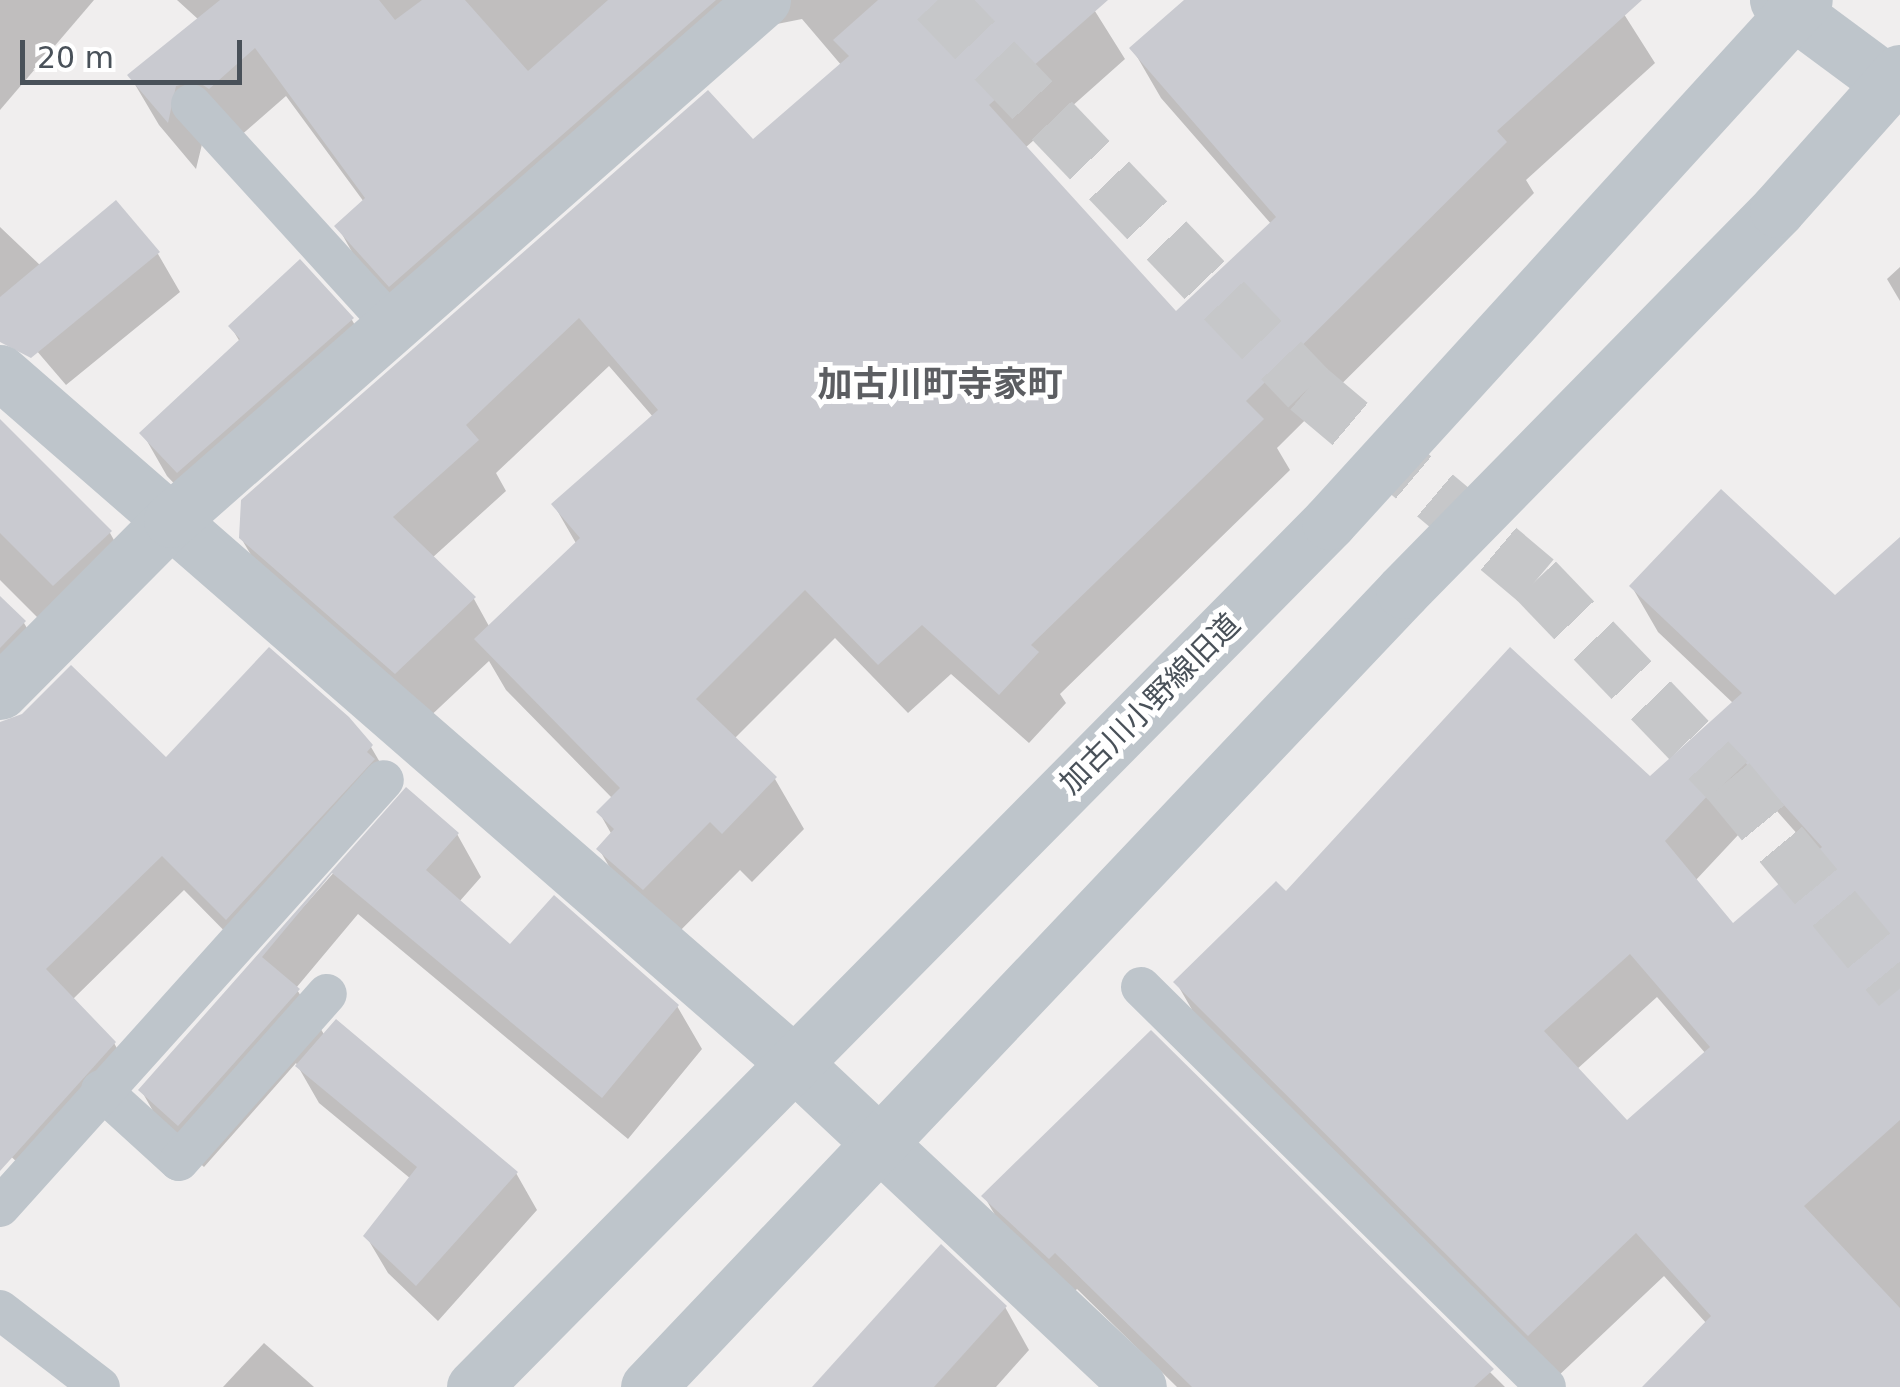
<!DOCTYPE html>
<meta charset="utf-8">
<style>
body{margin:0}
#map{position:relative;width:1900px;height:1387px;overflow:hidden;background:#f0eeee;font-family:"DejaVu Sans","Noto Sans JP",sans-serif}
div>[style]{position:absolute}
.shadow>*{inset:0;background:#0003}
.building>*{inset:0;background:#c9cad0}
.pedestrian-tunnel>*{height:55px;margin-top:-27.5px;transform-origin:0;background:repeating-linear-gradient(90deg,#c6c7c9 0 55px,transparent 0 83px)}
.service>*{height:40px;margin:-20px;padding:0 20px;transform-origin:20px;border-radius:20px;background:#bec5cb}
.minor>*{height:55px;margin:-27.5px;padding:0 27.5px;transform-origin:27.5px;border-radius:27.5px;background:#bec5cb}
.tertiary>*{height:55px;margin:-27.5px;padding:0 27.5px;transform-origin:27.5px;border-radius:27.5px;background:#bec5cb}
span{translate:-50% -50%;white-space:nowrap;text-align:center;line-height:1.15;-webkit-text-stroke:10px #fff;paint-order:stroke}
.street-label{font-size:30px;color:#495159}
.quarter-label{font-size:35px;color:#5c5e62;font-weight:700}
.scale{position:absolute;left:20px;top:40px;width:222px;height:45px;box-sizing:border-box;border:5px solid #495159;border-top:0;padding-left:12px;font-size:30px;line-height:35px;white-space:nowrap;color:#495159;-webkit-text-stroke:8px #fff;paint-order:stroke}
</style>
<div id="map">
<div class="shadow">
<div style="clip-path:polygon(0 0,94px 0,0 110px)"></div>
<div style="clip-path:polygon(evenodd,177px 0,1088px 0,1125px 59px,1025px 148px,1176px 315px,1272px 225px,1161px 98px,1132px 48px,1188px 0,1615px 0,1655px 63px,1526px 180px,1534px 193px,1277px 448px,1290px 470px,1060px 694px,1066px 703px,1029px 743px,951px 674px,908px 713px,835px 638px,734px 739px,775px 779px,804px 829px,752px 882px,740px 870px,673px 938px,628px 899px,599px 849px,612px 835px,599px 812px,613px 799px,506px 690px,489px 661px,424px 722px,271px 589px,241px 538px,753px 143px,842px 66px,802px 19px,772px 25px,419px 335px,366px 277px,338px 227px,364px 202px,286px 96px,239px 137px,204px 136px,196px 169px,159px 125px,130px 76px,199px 20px,177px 0,609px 366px,654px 418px,554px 505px,577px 545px,490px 628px,474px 599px,432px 558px,506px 491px,496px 473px,609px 366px)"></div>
<div style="clip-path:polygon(0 227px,41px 266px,158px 254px,180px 292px,66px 385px,0 308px)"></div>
<div style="clip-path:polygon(1900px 267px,1900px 301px,1887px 279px)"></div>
<div style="clip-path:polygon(352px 320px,376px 362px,203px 514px,167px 476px,143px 434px,240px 342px,231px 327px)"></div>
<div style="clip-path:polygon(0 422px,110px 533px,129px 567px,56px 636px,0 580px)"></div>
<div style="clip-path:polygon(evenodd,1900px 540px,1900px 1387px,1646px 1387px,1707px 1324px,1664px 1276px,1555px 1379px,1202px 1027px,1176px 982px,1286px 895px,1650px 779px,1734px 704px,1658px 632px,1632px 587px,1835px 598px,1900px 540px,1769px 802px,1816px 855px,1733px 926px,1695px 881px,1769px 802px,1900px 540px,1657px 997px,1706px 1054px,1627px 1124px,1576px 1070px,1657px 997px)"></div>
<div style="clip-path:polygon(0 599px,24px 623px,45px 659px,0 709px)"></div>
<div style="clip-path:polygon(0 723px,166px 760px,371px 747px,392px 783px,248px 955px,184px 890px,72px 1000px,114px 1043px,135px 1080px,41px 1185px,0 1146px)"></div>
<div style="clip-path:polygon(407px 790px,457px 834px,481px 877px,459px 902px,510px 947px,677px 1006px,702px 1049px,628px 1139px,358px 914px,296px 988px,325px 1036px,516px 1173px,537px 1210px,438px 1321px,388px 1273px,366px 1236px,411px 1179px,319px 1103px,296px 1063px,204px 1167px,165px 1132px,141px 1090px)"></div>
<div style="clip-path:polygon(1151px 1034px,1505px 1387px,1177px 1387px,1077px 1289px,1071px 1295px,1006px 1234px,984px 1196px)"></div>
<div style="clip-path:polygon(1005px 1307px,1029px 1350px,996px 1387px,897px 1387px)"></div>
<div style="clip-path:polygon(264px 1343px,314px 1387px,223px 1387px)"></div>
</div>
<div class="building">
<div style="clip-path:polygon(220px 0,379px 0,395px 20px,422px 0,465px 0,528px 71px,608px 0,716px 0,389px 287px,334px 226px,365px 198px,255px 48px,209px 89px,197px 81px,176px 86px,168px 123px,127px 75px)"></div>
<div style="clip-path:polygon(878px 0,1108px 0,989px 105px,1176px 311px,1276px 217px,1129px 48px,1184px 0,1642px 0,1497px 131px,1507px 142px,1246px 401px,1264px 419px,1031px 645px,1039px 652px,999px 695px,922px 625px,878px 665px,805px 590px,696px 699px,777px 777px,722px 834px,710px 822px,643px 890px,596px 849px,614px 829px,596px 812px,620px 788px,474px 639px,580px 538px,551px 504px,658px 410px,579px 318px,466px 425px,479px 440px,393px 517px,476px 597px,395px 674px,239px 538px,241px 500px,708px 90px,753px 139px,849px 56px,833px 40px)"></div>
<div style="clip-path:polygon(116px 200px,160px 252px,31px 358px,0 342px,0 297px)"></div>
<div style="clip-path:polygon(300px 259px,354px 318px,177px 473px,139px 433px,240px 339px,228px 326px)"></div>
<div style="clip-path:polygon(0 419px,112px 531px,53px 586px,0 533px)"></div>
<div style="clip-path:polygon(evenodd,1721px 489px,1835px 595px,1900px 537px,1900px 1120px,1804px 1206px,1900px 1308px,1900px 1387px,1642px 1387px,1711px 1316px,1636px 1233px,1528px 1336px,1173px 982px,1276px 881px,1286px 891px,1510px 647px,1650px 776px,1742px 693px,1629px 586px,1721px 489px,1742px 759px,1822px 847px,1733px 923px,1665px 841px,1742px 759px,1721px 489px,1630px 954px,1710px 1047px,1627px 1120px,1544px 1031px,1630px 954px)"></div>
<div style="clip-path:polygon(0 596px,26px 621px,0 648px)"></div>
<div style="clip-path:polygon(269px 647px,349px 717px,373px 745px,367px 752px,375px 759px,226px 920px,162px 856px,46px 969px,116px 1042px,0 1171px,0 722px,22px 714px,71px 665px,166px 757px)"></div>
<div style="clip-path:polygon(406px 787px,459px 833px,426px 870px,510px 944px,554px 895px,679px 1005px,602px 1098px,332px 873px,262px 957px,300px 989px,178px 1126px,138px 1090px)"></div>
<div style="clip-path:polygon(336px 1019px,518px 1172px,416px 1286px,363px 1236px,417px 1167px,295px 1066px)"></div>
<div style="clip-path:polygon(1151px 1030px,1494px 1369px,1474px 1387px,1192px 1387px,1055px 1253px,1049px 1259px,981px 1196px)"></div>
<div style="clip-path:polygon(941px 1244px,1007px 1306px,934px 1387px,812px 1387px)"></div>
</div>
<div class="pedestrian-tunnel">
<div style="left:937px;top:0;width:537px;rotate:46.28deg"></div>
<div style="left:1308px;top:388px;width:298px;rotate:40.1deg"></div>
<div style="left:1536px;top:580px;width:277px;rotate:46.2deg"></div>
<div style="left:1728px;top:780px;width:270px;rotate:50.4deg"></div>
</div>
<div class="service">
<div style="left:191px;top:104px;width:297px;rotate:47.7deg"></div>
<div style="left:1141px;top:987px;width:569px;rotate:44.64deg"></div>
<div style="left:101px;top:1090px;width:105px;rotate:42.3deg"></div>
<div style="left:179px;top:1161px;width:223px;rotate:-48.5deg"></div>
<div style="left:0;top:1207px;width:574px;rotate:-48.04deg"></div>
<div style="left:0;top:1310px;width:126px;rotate:37.6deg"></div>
</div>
<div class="minor">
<div style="left:0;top:372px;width:1053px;rotate:41.03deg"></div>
<div style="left:794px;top:1063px;width:473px;rotate:43.2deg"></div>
<div style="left:0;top:692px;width:243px;rotate:-45.2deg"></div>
<div style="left:171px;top:520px;width:788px;rotate:-41.3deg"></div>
</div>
<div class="tertiary">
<div style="left:1777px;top:0;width:139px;rotate:36.5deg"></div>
<div style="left:474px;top:1387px;width:1216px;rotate:-45.33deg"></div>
<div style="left:1329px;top:522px;width:706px;rotate:-47.64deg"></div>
<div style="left:648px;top:1387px;width:1097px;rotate:-46.51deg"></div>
<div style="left:1403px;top:591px;width:534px;rotate:-45.53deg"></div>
<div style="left:1777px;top:210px;width:185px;rotate:-48.3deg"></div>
</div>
<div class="street-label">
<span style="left:1150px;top:704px;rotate:-45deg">加古川小野線旧道</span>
</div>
<div class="quarter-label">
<span style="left:940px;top:384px">加古川町寺家町</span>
</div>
<div class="scale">20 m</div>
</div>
